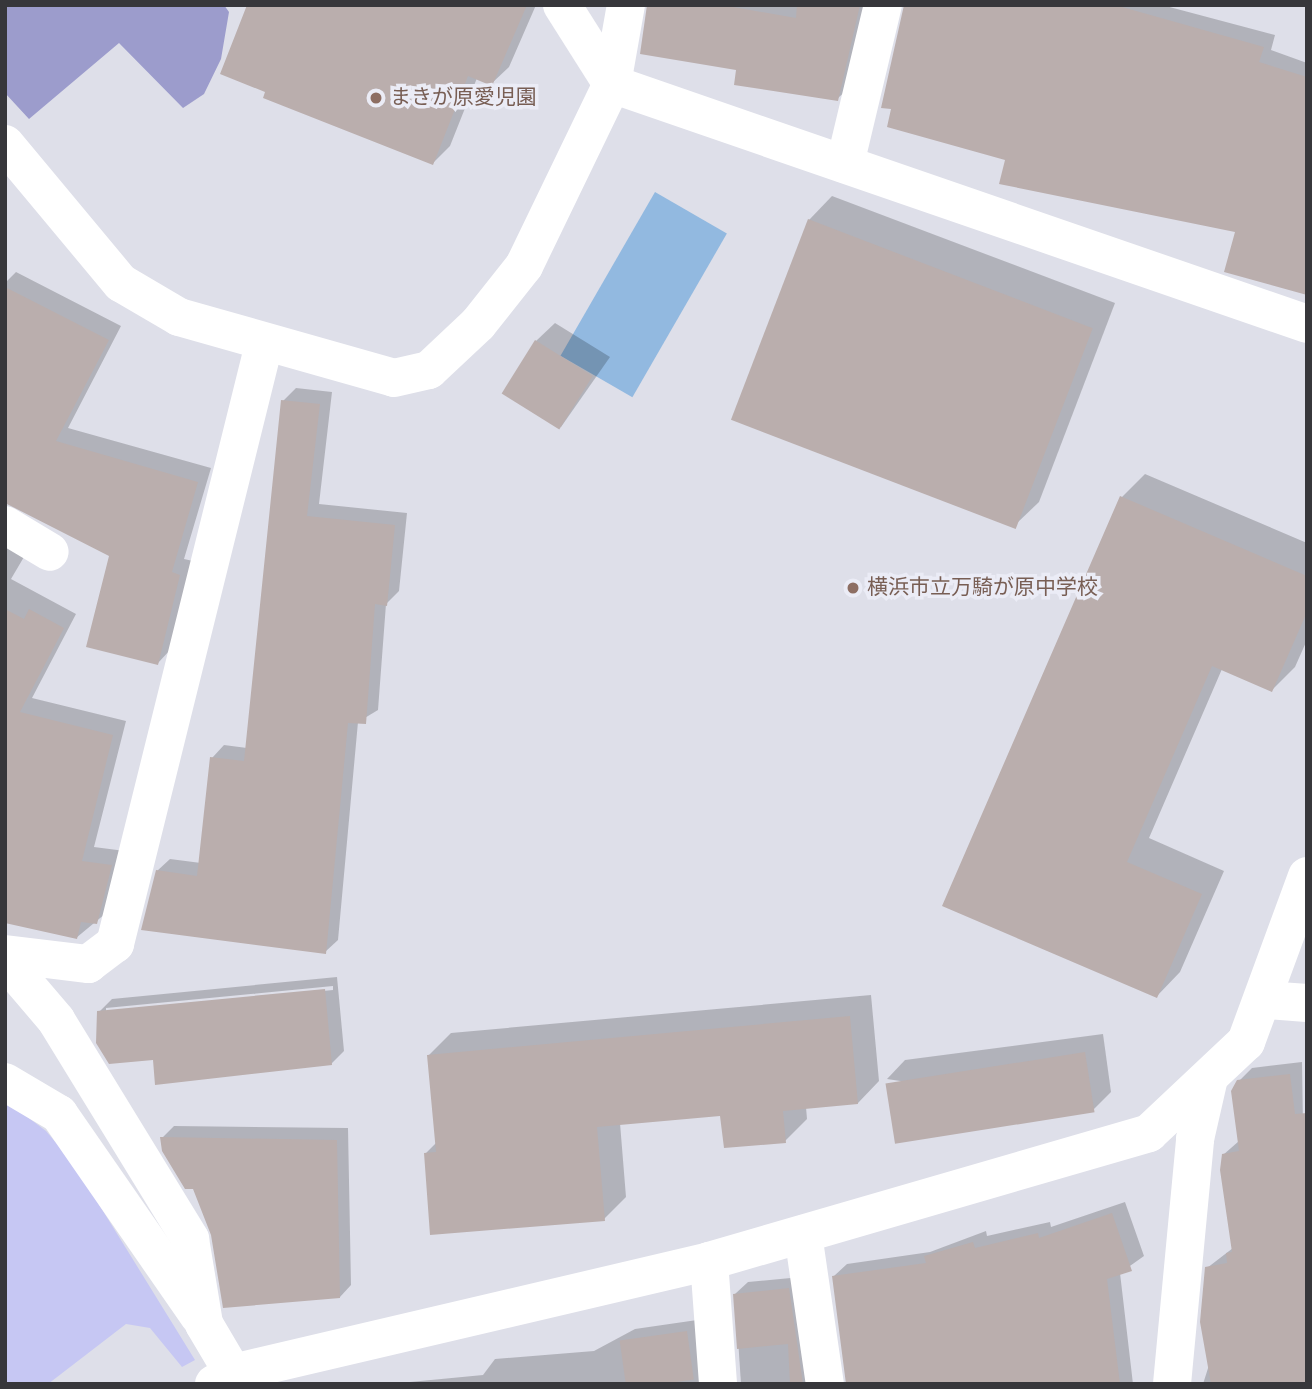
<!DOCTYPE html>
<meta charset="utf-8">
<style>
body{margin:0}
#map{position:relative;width:1312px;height:1389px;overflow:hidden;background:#dedfe9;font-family:"Sofia Sans Condensed","Noto Sans JP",sans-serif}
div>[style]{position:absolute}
.green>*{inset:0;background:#c6c7f3}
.forest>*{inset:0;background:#9c9ccc}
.water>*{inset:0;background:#92b9e0;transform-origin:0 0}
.shadow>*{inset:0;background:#0003}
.building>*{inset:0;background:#baaead;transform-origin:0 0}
.minor>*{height:38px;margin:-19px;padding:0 19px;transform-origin:19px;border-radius:19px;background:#fff}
.dots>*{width:19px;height:19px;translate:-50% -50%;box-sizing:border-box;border:4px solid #ebecf6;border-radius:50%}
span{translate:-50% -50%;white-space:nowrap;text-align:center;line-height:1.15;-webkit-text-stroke:7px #ebecf6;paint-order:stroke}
.education-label{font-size:21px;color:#785e54}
.left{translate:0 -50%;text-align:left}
.frame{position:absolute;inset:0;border:7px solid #37373b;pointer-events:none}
</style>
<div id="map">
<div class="green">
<div style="clip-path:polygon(5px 1100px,46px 1131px,74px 1164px,195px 1360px,182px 1367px,150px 1328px,126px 1324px,48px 1384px,5px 1384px)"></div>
</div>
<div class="forest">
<div style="clip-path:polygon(5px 5px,224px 5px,229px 12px,221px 59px,204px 94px,183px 108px,119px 43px,29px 119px,5px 93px)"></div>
</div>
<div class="water">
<div style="left:655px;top:192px;width:83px;height:189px;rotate:30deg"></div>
</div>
<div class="shadow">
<div style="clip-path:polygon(318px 5px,536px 5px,509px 67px,491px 84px,477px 78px,450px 146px,433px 163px)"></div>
<div style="clip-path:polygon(649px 5px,869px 5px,850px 87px,837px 99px,738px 69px)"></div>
<div style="clip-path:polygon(905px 5px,1162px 5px,1275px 35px,1271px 50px,1307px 63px,1307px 293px,1237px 230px,1007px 159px,893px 108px)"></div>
<div style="clip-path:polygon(832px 196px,1115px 303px,1039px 502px,1015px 525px,809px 220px)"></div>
<div style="clip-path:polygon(16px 272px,121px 326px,68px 428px,211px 468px,184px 559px,193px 561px,171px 649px,158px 663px,111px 555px,5px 502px,5px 283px)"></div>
<div style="clip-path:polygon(555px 323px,610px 357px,561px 427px,536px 341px)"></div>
<div style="clip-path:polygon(296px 388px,332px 392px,319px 504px,407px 513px,399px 591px,386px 604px,378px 710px,358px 722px,338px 940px,325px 952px,157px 871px,170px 859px,201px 863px,212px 758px,224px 745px,247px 748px,283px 401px)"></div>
<div style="clip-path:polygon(1145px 474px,1307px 543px,1307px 640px,1295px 667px,1272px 690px,1222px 669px,1149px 838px,1224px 871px,1180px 972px,1157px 996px,945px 905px,1122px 497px)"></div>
<div style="clip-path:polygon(5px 527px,31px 545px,11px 579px,76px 614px,32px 698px,126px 721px,94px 847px,125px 851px,111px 909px,76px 938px,5px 921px)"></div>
<div style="clip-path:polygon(evenodd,337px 977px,344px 1051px,331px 1064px,97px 1042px,99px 1012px,112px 999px,337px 977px,333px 986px,333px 990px,106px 1012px,106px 1008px,333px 986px)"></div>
<div style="clip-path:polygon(871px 995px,879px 1081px,858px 1103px,806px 1107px,807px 1119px,785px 1141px,722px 1114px,620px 1123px,626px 1197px,604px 1219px,425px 1154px,436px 1143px,429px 1055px,451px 1033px)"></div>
<div style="clip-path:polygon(1103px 1034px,1111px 1092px,1093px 1110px,887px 1079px,905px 1060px)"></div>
<div style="clip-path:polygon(1302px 1062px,1307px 1384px,1203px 1384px,1209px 1365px,1207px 1268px,1233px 1248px,1223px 1155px,1239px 1141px,1239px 1081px,1252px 1068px)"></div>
<div style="clip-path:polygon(174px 1126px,348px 1128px,351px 1285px,340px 1297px,213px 1234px,194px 1187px,162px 1138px)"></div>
<div style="clip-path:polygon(1125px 1202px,1144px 1256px,1120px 1273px,1133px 1384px,848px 1384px,834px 1276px,847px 1264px,930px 1252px,986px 1231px,987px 1236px,1050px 1222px,1051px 1227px)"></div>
<div style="clip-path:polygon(801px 1277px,823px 1384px,741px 1384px,735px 1294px,748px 1282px)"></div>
<div style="clip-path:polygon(704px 1319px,713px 1384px,389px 1384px,483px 1375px,495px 1359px,594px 1351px,635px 1329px)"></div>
</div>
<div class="building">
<div style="clip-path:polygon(247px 5px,527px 5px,492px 86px,468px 76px,433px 165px,263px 98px,265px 92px,220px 74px)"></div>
<div style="clip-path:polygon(647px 5px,722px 5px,796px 18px,797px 5px,860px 5px,838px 101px,734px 85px,736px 70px,640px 54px)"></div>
<div style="clip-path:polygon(904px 5px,1115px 5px,1264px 47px,1259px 62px,1307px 77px,1307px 295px,1224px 272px,1235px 232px,999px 184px,1005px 160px,887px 127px,891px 109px,881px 108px)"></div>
<div style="left:808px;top:219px;width:305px;height:215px;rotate:21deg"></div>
<div style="clip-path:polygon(5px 287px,109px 340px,56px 441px,198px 482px,172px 572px,180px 575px,158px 665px,86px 647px,109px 556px,5px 503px)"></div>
<div style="left:535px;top:340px;width:68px;height:63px;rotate:32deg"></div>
<div style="clip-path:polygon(281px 400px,320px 404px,307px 516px,395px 525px,387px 606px,375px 604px,366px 724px,348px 723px,326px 954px,141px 930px,156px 870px,197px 876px,210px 757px,244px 761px)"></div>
<div style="clip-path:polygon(1120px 496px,1307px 576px,1307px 612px,1272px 692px,1212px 666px,1127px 862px,1202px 894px,1157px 998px,942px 906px)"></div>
<div style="clip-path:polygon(5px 609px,24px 619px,29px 609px,64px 628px,20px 712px,113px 735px,82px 861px,112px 865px,97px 924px,81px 922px,77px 939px,5px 923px)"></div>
<div style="clip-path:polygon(325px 989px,332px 1065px,155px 1085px,153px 1060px,109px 1064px,96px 1043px,97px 1011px)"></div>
<div style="clip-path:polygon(850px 1016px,858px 1104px,783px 1111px,786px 1143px,724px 1148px,720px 1116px,597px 1127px,605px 1221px,430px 1235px,424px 1153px,436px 1152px,427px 1055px)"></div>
<div style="left:1085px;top:1052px;width:61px;height:202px;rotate:81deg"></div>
<div style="clip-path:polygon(1290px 1074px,1295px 1114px,1307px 1113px,1307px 1384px,1211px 1384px,1200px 1322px,1205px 1267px,1227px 1263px,1226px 1253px,1232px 1252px,1220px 1170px,1222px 1154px,1239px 1151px,1231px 1091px,1237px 1080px)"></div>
<div style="clip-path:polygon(160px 1137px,337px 1140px,340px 1298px,223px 1308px,211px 1235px,193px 1189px,185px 1189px,162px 1151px)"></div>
<div style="clip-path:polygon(1112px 1213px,1132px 1271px,1107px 1279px,1120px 1384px,846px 1384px,832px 1276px,926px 1263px,924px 1256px,973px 1242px,975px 1248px,1038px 1233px,1039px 1238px)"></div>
<div style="clip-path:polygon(789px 1288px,803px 1384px,790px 1384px,788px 1344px,737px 1349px,733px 1294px)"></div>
<div style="left:687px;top:1331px;width:49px;height:68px;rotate:82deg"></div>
</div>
<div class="minor">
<div style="left:562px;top:5px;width:93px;rotate:57.7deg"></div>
<div style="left:612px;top:84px;width:735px;rotate:19.05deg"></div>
<div style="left:5px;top:144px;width:181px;rotate:50.2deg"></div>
<div style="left:121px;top:283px;width:67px;rotate:30.4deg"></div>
<div style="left:179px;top:317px;width:223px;rotate:15.8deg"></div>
<div style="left:394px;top:378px;width:36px;rotate:-13deg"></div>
<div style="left:429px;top:370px;width:67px;rotate:-43.2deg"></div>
<div style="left:478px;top:324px;width:74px;rotate:-51.6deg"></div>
<div style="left:524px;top:266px;width:202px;rotate:-64.2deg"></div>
<div style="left:612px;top:84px;width:80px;rotate:-80deg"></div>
<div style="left:845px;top:164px;width:163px;rotate:-76.6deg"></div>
<div style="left:5px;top:525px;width:52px;rotate:31deg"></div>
<div style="left:5px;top:954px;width:84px;rotate:6.9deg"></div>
<div style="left:88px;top:964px;width:34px;rotate:-37deg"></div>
<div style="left:115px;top:944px;width:618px;rotate:-76.05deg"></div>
<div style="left:5px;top:960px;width:79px;rotate:49.6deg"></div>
<div style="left:56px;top:1020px;width:257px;rotate:58.5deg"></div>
<div style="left:190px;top:1239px;width:86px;rotate:80.6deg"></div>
<div style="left:204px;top:1324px;width:57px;rotate:59.4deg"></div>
<div style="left:1266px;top:1000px;width:41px;rotate:4.2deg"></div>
<div style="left:5px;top:1082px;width:63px;rotate:30.7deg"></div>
<div style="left:59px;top:1114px;width:246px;rotate:55.3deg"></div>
<div style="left:803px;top:1234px;width:152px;rotate:81.7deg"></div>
<div style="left:709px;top:1261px;width:123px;rotate:85.8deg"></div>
<div style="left:214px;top:1384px;width:22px;rotate:-30deg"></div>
<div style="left:233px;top:1373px;width:489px;rotate:-13.2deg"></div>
<div style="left:709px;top:1261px;width:458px;rotate:-16.2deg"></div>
<div style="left:1149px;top:1133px;width:133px;rotate:-43.2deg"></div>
<div style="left:1246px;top:1042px;width:177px;rotate:-69.8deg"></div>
<div style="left:1172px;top:1384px;width:246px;rotate:-84.6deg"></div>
<div style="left:1195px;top:1139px;width:63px;rotate:-77.1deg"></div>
</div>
<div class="dots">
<div style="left:376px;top:98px;background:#8d6e63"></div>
<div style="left:853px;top:588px;background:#8d6e63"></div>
</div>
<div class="education-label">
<span class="left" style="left:390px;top:98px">まきが原愛児園</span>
<span class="left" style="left:867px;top:588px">横浜市立万騎が原中学校</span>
</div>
<div class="frame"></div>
</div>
